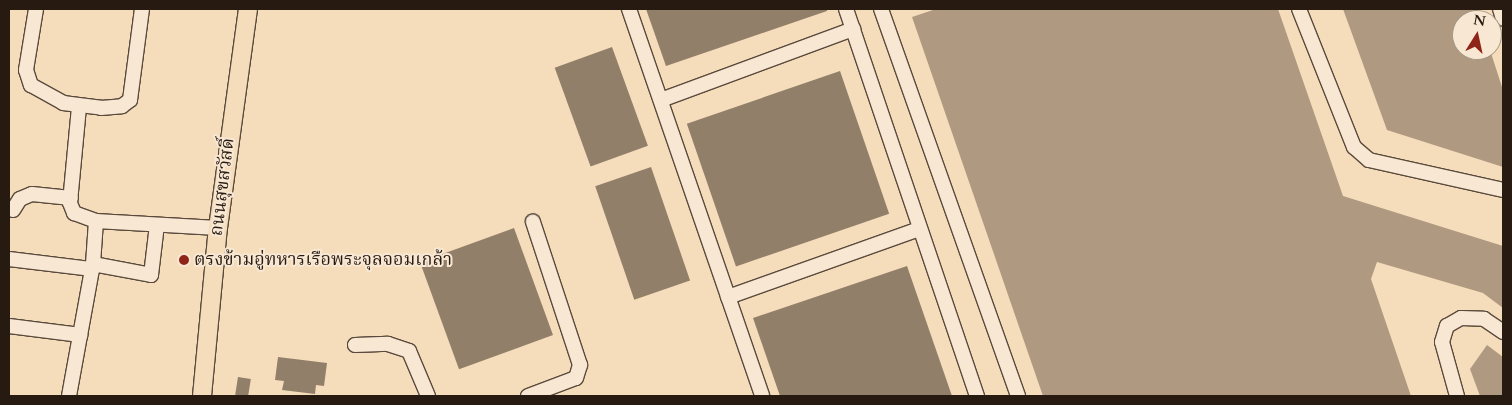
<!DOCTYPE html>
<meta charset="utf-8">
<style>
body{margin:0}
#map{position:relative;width:1512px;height:405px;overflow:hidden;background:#f5dcbb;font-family:Cardo,"Noto Serif Thai",serif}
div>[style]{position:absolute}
.water>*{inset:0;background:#af9a81}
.building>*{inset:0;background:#927f69;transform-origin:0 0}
.roads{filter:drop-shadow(1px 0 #5a4a3c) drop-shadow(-1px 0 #5a4a3c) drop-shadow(0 1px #5a4a3c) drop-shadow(0 -1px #5a4a3c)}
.minor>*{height:14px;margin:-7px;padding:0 7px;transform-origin:7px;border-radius:7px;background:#f8e8d3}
.major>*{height:18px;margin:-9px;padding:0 9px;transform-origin:9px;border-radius:9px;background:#f5dcbb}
.dots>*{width:14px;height:14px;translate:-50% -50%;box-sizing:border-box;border:2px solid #f8e8d3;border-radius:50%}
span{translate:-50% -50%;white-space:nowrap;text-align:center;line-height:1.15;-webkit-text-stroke:4px #f8e8d3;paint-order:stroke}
.street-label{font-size:18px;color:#261a11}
.poi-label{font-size:18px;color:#261a11}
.left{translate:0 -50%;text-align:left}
.frame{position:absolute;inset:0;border:10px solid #261a11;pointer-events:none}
.north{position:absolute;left:1452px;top:10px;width:50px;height:50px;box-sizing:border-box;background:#f8e8d3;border:1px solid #a49685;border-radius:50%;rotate:10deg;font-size:14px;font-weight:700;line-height:20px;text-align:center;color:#261a11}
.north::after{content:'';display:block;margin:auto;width:18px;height:22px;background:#8f2418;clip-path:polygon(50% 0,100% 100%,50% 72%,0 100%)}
</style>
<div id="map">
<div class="water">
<div style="clip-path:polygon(936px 9px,1278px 9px,1343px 196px,1503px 246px,1503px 308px,1483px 293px,1377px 262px,1371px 279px,1411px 396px,1043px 396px,912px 17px)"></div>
<div style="clip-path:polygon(1343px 9px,1475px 9px,1479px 20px,1462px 20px,1462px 50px,1490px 50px,1503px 90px,1503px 167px,1387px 130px)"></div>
<div style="clip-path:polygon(1487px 345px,1503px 357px,1503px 396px,1480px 396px,1470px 369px)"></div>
</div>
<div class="building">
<div style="clip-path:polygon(646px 9px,827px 9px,827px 11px,666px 66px)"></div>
<div style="left:612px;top:47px;width:105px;height:61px;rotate:70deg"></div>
<div style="left:840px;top:71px;width:151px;height:162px;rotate:71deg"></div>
<div style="left:651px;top:167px;width:120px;height:59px;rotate:71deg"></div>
<div style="left:514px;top:228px;width:114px;height:100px;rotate:70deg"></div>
<div style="clip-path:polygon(907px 266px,952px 396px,780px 396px,753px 318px)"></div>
<div style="clip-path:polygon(278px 357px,327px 363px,324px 386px,316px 385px,315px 394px,282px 390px,284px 381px,275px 380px)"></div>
<div style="left:238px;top:377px;width:13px;height:18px;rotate:9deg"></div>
</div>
<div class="roads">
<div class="minor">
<div style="left:36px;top:9px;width:62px;rotate:99.3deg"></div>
<div style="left:26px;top:70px;width:16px;rotate:72deg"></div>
<div style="left:31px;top:85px;width:37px;rotate:29deg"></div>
<div style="left:63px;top:103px;width:38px;rotate:7deg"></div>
<div style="left:101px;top:108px;width:21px;rotate:-5deg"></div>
<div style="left:122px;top:106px;width:10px;rotate:-37deg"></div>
<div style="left:130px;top:100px;width:92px;rotate:-82.5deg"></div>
<div style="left:629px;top:9px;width:409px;rotate:71deg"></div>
<div style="left:846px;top:9px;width:409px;rotate:71.3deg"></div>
<div style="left:881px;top:9px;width:411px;rotate:70.5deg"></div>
<div style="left:1299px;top:9px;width:149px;rotate:68.3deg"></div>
<div style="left:1354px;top:147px;width:20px;rotate:41deg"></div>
<div style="left:1369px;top:160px;width:137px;rotate:12.6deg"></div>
<div style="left:1500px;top:9px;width:10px;rotate:73deg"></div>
<div style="left:661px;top:100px;width:205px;rotate:-20.3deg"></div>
<div style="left:79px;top:107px;width:96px;rotate:95.4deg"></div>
<div style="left:70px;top:203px;width:11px;rotate:68deg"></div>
<div style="left:74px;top:213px;width:23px;rotate:20deg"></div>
<div style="left:96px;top:221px;width:122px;rotate:3.3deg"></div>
<div style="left:13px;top:210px;width:13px;rotate:-58deg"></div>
<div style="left:20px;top:199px;width:13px;rotate:-23deg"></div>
<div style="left:32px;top:194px;width:39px;rotate:6deg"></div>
<div style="left:9px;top:259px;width:84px;rotate:6.9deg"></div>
<div style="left:93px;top:264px;width:59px;rotate:10.7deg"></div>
<div style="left:151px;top:275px;width:50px;rotate:-83.2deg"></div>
<div style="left:728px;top:297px;width:203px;rotate:-19.6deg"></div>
<div style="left:9px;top:326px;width:72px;rotate:7.2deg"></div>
<div style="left:355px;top:345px;width:33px;rotate:-2deg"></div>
<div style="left:388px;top:344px;width:22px;rotate:18deg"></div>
<div style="left:409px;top:351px;width:49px;rotate:67.1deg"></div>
<div style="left:69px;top:396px;width:134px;rotate:-79.7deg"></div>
<div style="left:93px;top:264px;width:43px;rotate:-86deg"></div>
<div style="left:528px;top:396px;width:51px;rotate:-20.6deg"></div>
<div style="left:576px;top:378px;width:14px;rotate:-73deg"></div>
<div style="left:580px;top:365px;width:151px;rotate:-108.2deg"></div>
<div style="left:1457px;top:396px;width:56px;rotate:-105.5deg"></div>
<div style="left:1442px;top:342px;width:17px;rotate:-73deg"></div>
<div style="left:1447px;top:326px;width:16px;rotate:-30deg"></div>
<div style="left:1461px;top:318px;width:23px;rotate:2deg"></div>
<div style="left:1484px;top:319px;width:23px;rotate:34deg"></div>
</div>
<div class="major">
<div style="left:202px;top:396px;width:169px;rotate:-84.6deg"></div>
<div style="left:218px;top:228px;width:221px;rotate:-82.2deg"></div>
</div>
</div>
<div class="dots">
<div style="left:184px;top:260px;background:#8f2418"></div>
</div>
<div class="street-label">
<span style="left:223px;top:187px;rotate:-83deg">ถนนสุขสวัสดิ์</span>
</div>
<div class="poi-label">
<span class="left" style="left:194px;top:260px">ตรงข้ามอู่ทหารเรือพระจุลจอมเกล้า</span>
</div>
<div class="frame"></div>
<div class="north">N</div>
</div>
